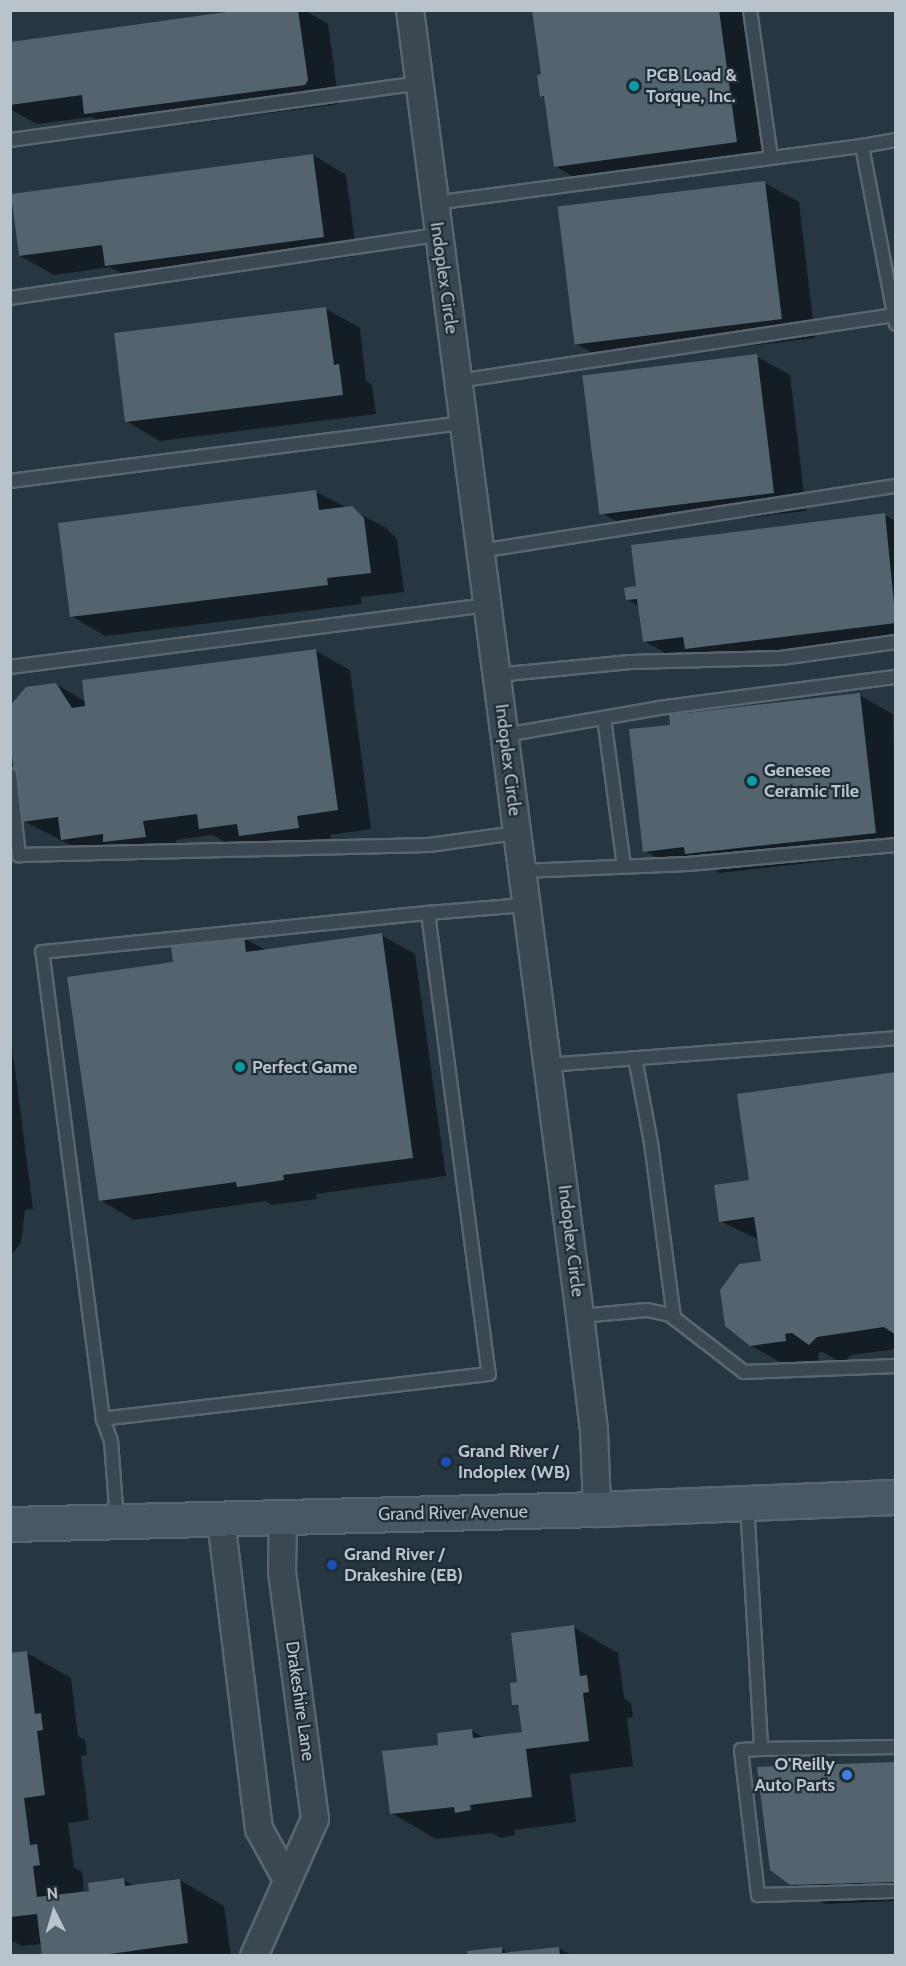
<!DOCTYPE html>
<style>
body{margin:0}
#map{position:relative;width:906px;height:1966px;overflow:hidden;background:#273742;font-family:Cabin,sans-serif}
div>[style]{position:absolute}
.shadow>*{inset:0;background:#0007}
.building>*{inset:0;background:#53646e;transform-origin:0 0}
.roads{filter:drop-shadow(2px 0 #5a666f) drop-shadow(-2px 0 #5a666f) drop-shadow(0 2px #5a666f) drop-shadow(0 -2px #5a666f)}
.service>*{height:12px;margin:-6px;padding:0 6px;transform-origin:6px;border-radius:6px;background:#3b4851}
.minor>*{height:26px;margin:-13px;padding:0 13px;transform-origin:13px;border-radius:13px;background:#3b4851}
.secondary>*{height:33px;margin:-16.5px;padding:0 16.5px;transform-origin:16.5px;border-radius:16.5px;background:#4a5864}
.dots>*{width:16px;height:16px;translate:-50% -50%;box-sizing:border-box;border:3px solid #202d37;border-radius:50%}
span{translate:-50% -50%;white-space:nowrap;text-align:center;line-height:1.15;-webkit-text-stroke:4.5px #202d37;paint-order:stroke}
.poi-label{font-size:18px;color:#b9c3cb;font-weight:700}
.left{translate:0 -50%;text-align:left}
.right{translate:-100% -50%;text-align:right}
.street-label{font-size:18px;color:#b9c3cb}
.frame{position:absolute;inset:0;border:12px solid #b9c3cb;pointer-events:none}
.north{position:absolute;left:24px;top:1882px;width:60px;height:60px;-webkit-text-stroke:4px #202d37;paint-order:stroke;rotate:355deg;font-size:16px;font-weight:700;line-height:24px;text-align:center;color:#b9c3cb}
.north::after{content:'';display:block;margin:auto;width:21px;height:27px;background:#b9c3cb;clip-path:polygon(50% 0,100% 100%,50% 72%,0 100%)}
</style>
<div id="map">
<div class="shadow">
<div style="clip-path:polygon(252px 10px,304px 10px,328px 24px,339px 104px,119px 133px,92px 117px,37px 124px,10px 109px,10px 43px)"></div>
<div style="clip-path:polygon(534px 10px,750px 10px,770px 161px,589px 186px,555px 166px,546px 99px,541px 96px,543px 76px)"></div>
<div style="clip-path:polygon(313px 155px,346px 175px,357px 256px,140px 285px,110px 267px,54px 275px,20px 256px)"></div>
<div style="clip-path:polygon(765px 183px,799px 202px,815px 338px,610px 363px,577px 344px)"></div>
<div style="clip-path:polygon(326px 309px,360px 328px,366px 381px,372px 385px,376px 414px,160px 441px,126px 421px)"></div>
<div style="clip-path:polygon(756px 356px,790px 375px,806px 511px,634px 531px,600px 512px)"></div>
<div style="clip-path:polygon(316px 492px,385px 527px,397px 539px,404px 592px,361px 597px,361px 604px,105px 636px,71px 616px)"></div>
<div style="clip-path:polygon(884px 515px,896px 521px,896px 646px,720px 668px,702px 657px,678px 660px,644px 641px,640px 607px,627px 599px)"></div>
<div style="clip-path:polygon(316px 651px,350px 670px,371px 829px,330px 835px,332px 847px,234px 847px,213px 835px,176px 840px,179px 856px,138px 861px,127px 854px,96px 858px,23px 821px,56px 684px,86px 702px)"></div>
<div style="clip-path:polygon(859px 695px,893px 714px,896px 853px,720px 873px,709px 867px,678px 870px,645px 851px,672px 726px)"></div>
<div style="clip-path:polygon(381px 935px,415px 954px,446px 1176px,316px 1194px,317px 1199px,272px 1205px,266px 1201px,134px 1220px,100px 1200px,175px 963px,244px 938px,267px 951px)"></div>
<div style="clip-path:polygon(10px 1031px,33px 1209px,25px 1210px,21px 1243px,10px 1256px)"></div>
<div style="clip-path:polygon(896px 1073px,896px 1349px,851px 1355px,843px 1364px,823px 1352px,818px 1353px,819px 1360px,785px 1365px,750px 1345px,762px 1263px,759px 1240px,720px 1221px,751px 1181px)"></div>
<div style="clip-path:polygon(573px 1627px,618px 1653px,624px 1698px,631px 1703px,633px 1717px,627px 1718px,633px 1766px,570px 1774px,576px 1822px,514px 1830px,515px 1835px,501px 1838px,492px 1833px,436px 1839px,391px 1813px,440px 1746px,472px 1731px,485px 1738px,524px 1734px,520px 1708px,514px 1704px,518px 1683px)"></div>
<div style="clip-path:polygon(27px 1653px,71px 1678px,78px 1736px,85px 1740px,87px 1755px,81px 1756px,89px 1820px,68px 1823px,74px 1867px,82px 1872px,84px 1890px,74px 1894px,124px 1880px,135px 1886px,180px 1880px,224px 1906px,231px 1956px,44px 1956px,42px 1944px,22px 1946px,10px 1940px,10px 1655px)"></div>
<div style="clip-path:polygon(896px 1764px,896px 1901px,825px 1904px,791px 1884px)"></div>
<div style="clip-path:polygon(559px 1948px,572px 1956px,469px 1956px,502px 1949px,510px 1954px)"></div>
</div>
<div class="building">
<div style="clip-path:polygon(241px 10px,298px 10px,308px 80px,305px 85px,84px 114px,82px 95px,10px 105px,10px 42px)"></div>
<div style="clip-path:polygon(532px 10px,719px 10px,737px 142px,554px 167px,544px 96px,540px 97px,537px 75px,541px 74px)"></div>
<div style="clip-path:polygon(313px 154px,324px 237px,105px 266px,102px 245px,19px 256px,11px 194px)"></div>
<div style="left:765px;top:181px;width:139px;height:209px;rotate:83deg"></div>
<div style="clip-path:polygon(326px 307px,334px 365px,339px 364px,343px 395px,125px 422px,114px 333px)"></div>
<div style="left:757px;top:354px;width:140px;height:176px;rotate:83deg"></div>
<div style="clip-path:polygon(316px 490px,319px 510px,352px 506px,364px 518px,371px 573px,327px 578px,328px 585px,70px 617px,58px 523px)"></div>
<div style="clip-path:polygon(885px 513px,896px 623px,685px 649px,683px 637px,643px 642px,637px 599px,626px 600px,624px 588px,636px 586px,631px 545px)"></div>
<div style="clip-path:polygon(316px 649px,338px 810px,297px 816px,299px 828px,239px 836px,237px 824px,199px 829px,197px 814px,143px 821px,146px 837px,103px 842px,103px 834px,61px 840px,58px 817px,21px 822px,10px 741px,10px 706px,26px 687px,56px 683px,72px 708px,85px 706px,82px 680px)"></div>
<div style="clip-path:polygon(860px 693px,876px 833px,685px 854px,684px 847px,643px 852px,629px 729px,670px 725px,669px 715px)"></div>
<div style="clip-path:polygon(382px 933px,413px 1158px,283px 1175px,284px 1180px,237px 1187px,236px 1182px,99px 1201px,67px 977px,173px 962px,171px 947px,244px 936px,246px 952px)"></div>
<div style="clip-path:polygon(896px 1072px,896px 1335px,884px 1327px,817px 1337px,809px 1345px,792px 1333px,785px 1334px,786px 1341px,750px 1346px,725px 1326px,720px 1290px,739px 1264px,761px 1261px,754px 1217px,719px 1222px,714px 1185px,749px 1180px,737px 1094px)"></div>
<div style="clip-path:polygon(574px 1625px,580px 1676px,587px 1675px,589px 1692px,583px 1693px,589px 1741px,526px 1749px,532px 1797px,470px 1805px,471px 1810px,455px 1813px,454px 1807px,390px 1814px,382px 1751px,438px 1745px,437px 1733px,472px 1729px,473px 1738px,522px 1732px,518px 1705px,512px 1705px,510px 1683px,517px 1682px,511px 1633px)"></div>
<div style="clip-path:polygon(27px 1651px,35px 1714px,41px 1713px,43px 1730px,37px 1731px,45px 1795px,24px 1798px,30px 1845px,37px 1844px,40px 1865px,33px 1866px,37px 1897px,89px 1891px,88px 1883px,124px 1878px,125px 1886px,180px 1879px,188px 1943px,96px 1956px,42px 1956px,37px 1914px,10px 1917px,10px 1653px)"></div>
<div style="clip-path:polygon(896px 1762px,896px 1882px,790px 1885px,770px 1870px,757px 1767px)"></div>
<div style="clip-path:polygon(502px 1947px,502px 1953px,559px 1947px,560px 1956px,468px 1956px,467px 1951px)"></div>
</div>
<div class="roads">
<div class="service">
<div style="left:750px;top:10px;width:149px;rotate:81.9deg"></div>
<div style="left:10px;top:140px;width:414px;rotate:-7.9deg"></div>
<div style="left:862px;top:146px;width:35px;rotate:-10deg"></div>
<div style="left:434px;top:203px;width:432px;rotate:-7.6deg"></div>
<div style="left:862px;top:146px;width:181px;rotate:79.2deg"></div>
<div style="left:10px;top:298px;width:434px;rotate:-8.4deg"></div>
<div style="left:458px;top:381px;width:441px;rotate:-8.6deg"></div>
<div style="left:10px;top:481px;width:457px;rotate:-7.3deg"></div>
<div style="left:480px;top:551px;width:421px;rotate:-8.9deg"></div>
<div style="left:10px;top:667px;width:481px;rotate:-7.4deg"></div>
<div style="left:496px;top:675px;width:135px;rotate:-5.5deg"></div>
<div style="left:630px;top:662px;width:151px;rotate:-1.5deg"></div>
<div style="left:781px;top:658px;width:116px;rotate:-7.9deg"></div>
<div style="left:604px;top:718px;width:149px;rotate:82.3deg"></div>
<div style="left:505px;top:735px;width:156px;rotate:-9.9deg"></div>
<div style="left:659px;top:708px;width:239px;rotate:-7.5deg"></div>
<div style="left:10px;top:775px;width:81px;rotate:83.6deg"></div>
<div style="left:19px;top:855px;width:410px;rotate:-1.4deg"></div>
<div style="left:429px;top:845px;width:89px;rotate:-7.8deg"></div>
<div style="left:522px;top:871px;width:166px;rotate:-2.4deg"></div>
<div style="left:688px;top:864px;width:209px;rotate:-5.2deg"></div>
<div style="left:428px;top:913px;width:97px;rotate:-4.7deg"></div>
<div style="left:635px;top:1058px;width:86px;rotate:79.3deg"></div>
<div style="left:651px;top:1143px;width:177px;rotate:82.5deg"></div>
<div style="left:547px;top:1065px;width:350px;rotate:-4.4deg"></div>
<div style="left:580px;top:1316px;width:67px;rotate:-5.1deg"></div>
<div style="left:647px;top:1310px;width:24px;rotate:12deg"></div>
<div style="left:670px;top:1315px;width:93px;rotate:37.6deg"></div>
<div style="left:744px;top:1372px;width:152px;rotate:-2.3deg"></div>
<div style="left:103px;top:1419px;width:471px;rotate:-97.4deg"></div>
<div style="left:42px;top:952px;width:388px;rotate:-5.8deg"></div>
<div style="left:428px;top:913px;width:465px;rotate:82.5deg"></div>
<div style="left:489px;top:1374px;width:389px;rotate:173.4deg"></div>
<div style="left:103px;top:1419px;width:23px;rotate:70deg"></div>
<div style="left:111px;top:1441px;width:80px;rotate:85.7deg"></div>
<div style="left:747px;top:1503px;width:246px;rotate:86.7deg"></div>
<div style="left:761px;top:1749px;width:135px;rotate:-0.8deg"></div>
<div style="left:761px;top:1749px;width:20px;rotate:177deg"></div>
<div style="left:741px;top:1750px;width:146px;rotate:83.3deg"></div>
<div style="left:758px;top:1895px;width:138px;rotate:-1.7deg"></div>
</div>
<div class="minor">
<div style="left:410px;top:10px;width:1317px;rotate:82.58deg"></div>
<div style="left:580px;top:1316px;width:115px;rotate:83deg"></div>
<div style="left:594px;top:1430px;width:79px;rotate:87.8deg"></div>
<div style="left:221px;top:1520px;width:311px;rotate:83deg"></div>
<div style="left:259px;top:1829px;width:58px;rotate:61.2deg"></div>
<div style="left:254px;top:1956px;width:150px;rotate:-66deg"></div>
<div style="left:315px;top:1819px;width:250px;rotate:-97.6deg"></div>
<div style="left:282px;top:1571px;width:54px;rotate:-88.9deg"></div>
</div>
<div class="secondary">
<div style="left:10px;top:1524px;width:587px;rotate:-1.46deg"></div>
<div style="left:597px;top:1509px;width:299px;rotate:-2.3deg"></div>
</div>
</div>
<div class="dots">
<div style="left:634px;top:86px;background:#0f9aa8"></div>
<div style="left:752px;top:781px;background:#0f9aa8"></div>
<div style="left:240px;top:1067px;background:#0f9aa8"></div>
<div style="left:446px;top:1462px;background:#1a4fb4"></div>
<div style="left:332px;top:1565px;background:#1a4fb4"></div>
<div style="left:847px;top:1775px;background:#3f7fe0"></div>
</div>
<div class="poi-label">
<span class="left" style="left:646px;top:86px">PCB Load &amp;<br>Torque, Inc.</span>
<span class="left" style="left:764px;top:781px">Genesee<br>Ceramic Tile</span>
<span class="left" style="left:252px;top:1067px">Perfect Game</span>
<span class="left" style="left:458px;top:1462px">Grand River /<br>Indoplex (WB)</span>
<span class="left" style="left:344px;top:1565px">Grand River /<br>Drakeshire (EB)</span>
<span class="right" style="left:835px;top:1775px">O'Reilly<br>Auto Parts</span>
</div>
<div class="street-label">
<span style="left:444px;top:278px;rotate:82deg">Indoplex Circle</span>
<span style="left:508px;top:760px;rotate:83deg">Indoplex Circle</span>
<span style="left:571px;top:1241px;rotate:83deg">Indoplex Circle</span>
<span style="left:453px;top:1513px;rotate:-1deg">Grand River Avenue</span>
<span style="left:300px;top:1701px;rotate:82deg">Drakeshire Lane</span>
</div>
<div class="frame"></div>
<div class="north">N</div>
</div>
